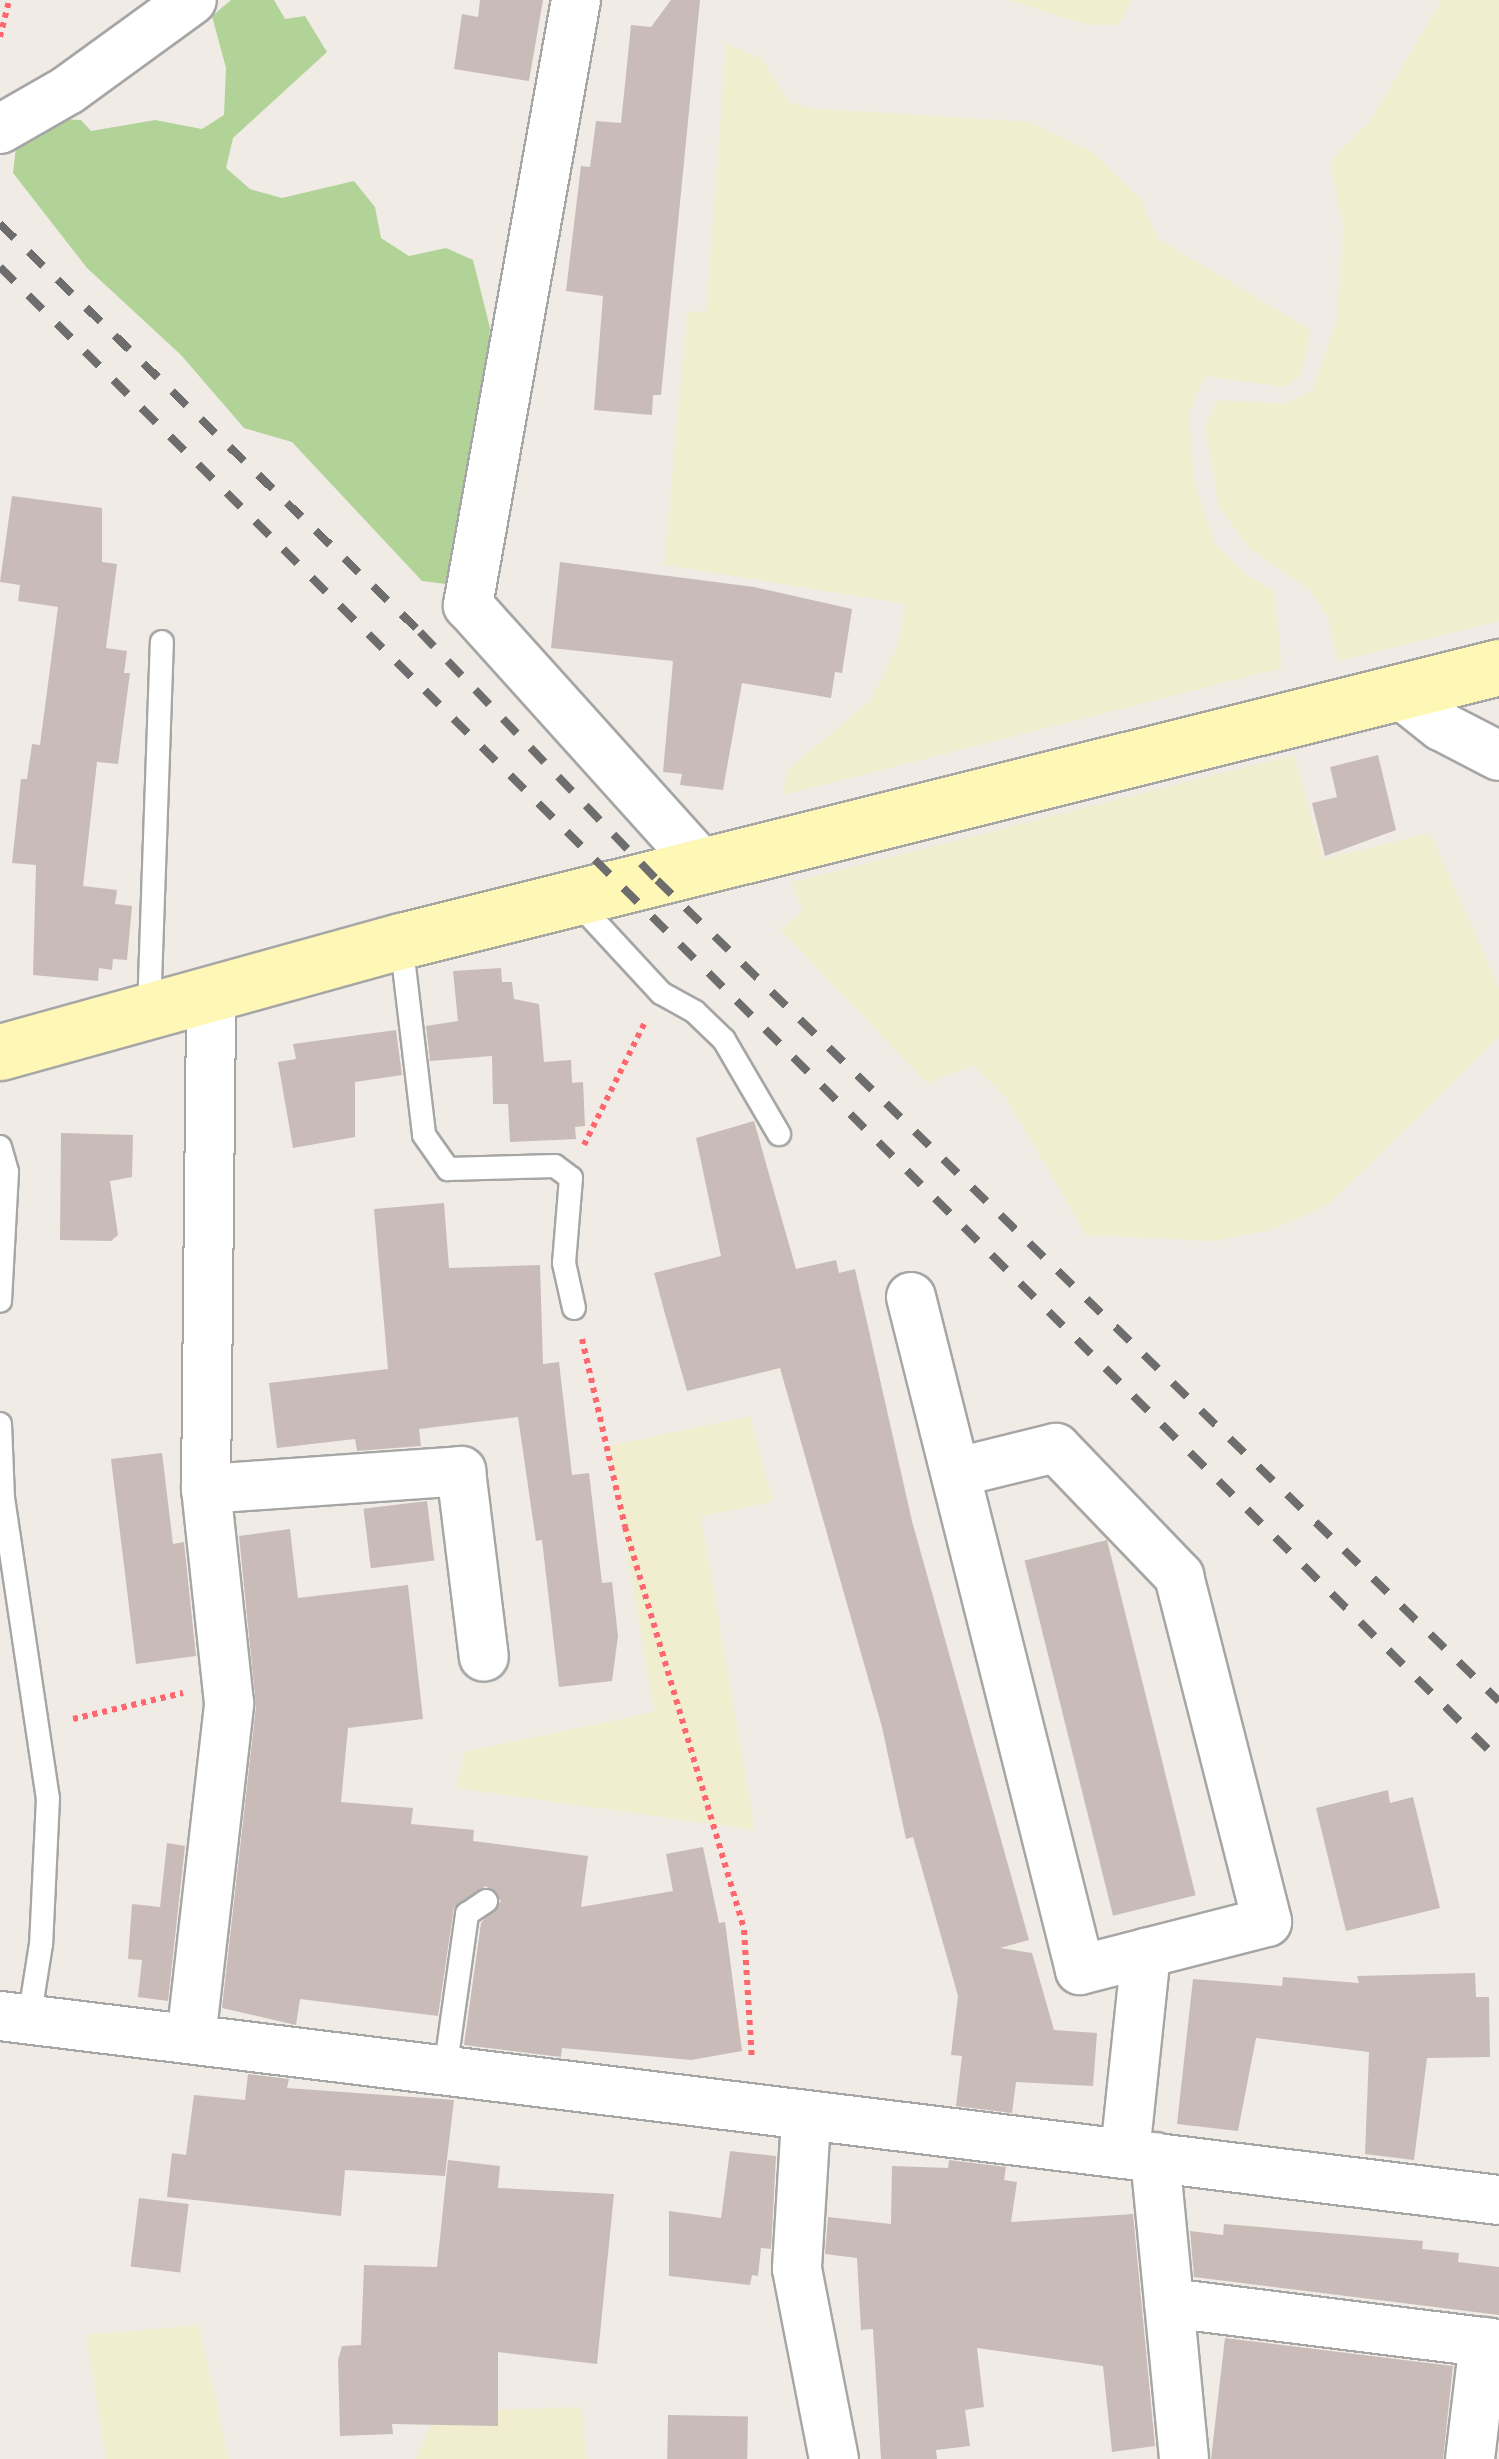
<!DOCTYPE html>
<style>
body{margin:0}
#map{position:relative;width:1499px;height:2459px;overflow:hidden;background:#f1ebe5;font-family:Inter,sans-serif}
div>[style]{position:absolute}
.farmland>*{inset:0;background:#f0eecf}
.forest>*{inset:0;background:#b1d397}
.building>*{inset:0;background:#c9bcb8;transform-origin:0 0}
.path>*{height:6px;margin-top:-3px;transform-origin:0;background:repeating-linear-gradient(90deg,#ff676e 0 5px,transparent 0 10px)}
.roads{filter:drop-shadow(2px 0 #a6a6a6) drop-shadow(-2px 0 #a6a6a6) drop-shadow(0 2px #a6a6a6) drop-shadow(0 -2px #a6a6a6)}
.lane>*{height:22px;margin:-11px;padding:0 11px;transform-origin:11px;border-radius:11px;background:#fff}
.street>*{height:48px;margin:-24px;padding:0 24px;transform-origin:24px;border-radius:24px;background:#fff}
.secondary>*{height:55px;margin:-27.5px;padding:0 27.5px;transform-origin:27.5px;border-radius:27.5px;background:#fef7b6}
.rail>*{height:8px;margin-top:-4px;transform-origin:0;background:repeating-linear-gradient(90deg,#6d6d6d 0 20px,transparent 0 40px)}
span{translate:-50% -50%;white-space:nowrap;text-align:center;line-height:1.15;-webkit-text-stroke:8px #fff;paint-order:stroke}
</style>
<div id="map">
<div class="farmland">
<div style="clip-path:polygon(1007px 0,1132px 0,1119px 25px,1088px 25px)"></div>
<div style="clip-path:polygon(1442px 0,1499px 0,1499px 621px,1338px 661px,1328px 618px,1311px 591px,1248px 547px,1219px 507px,1205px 428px,1216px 400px,1285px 404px,1312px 390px,1337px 319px,1343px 228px,1330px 161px,1370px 121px)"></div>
<div style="clip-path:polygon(726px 44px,761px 58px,789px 102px,809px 108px,1029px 122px,1091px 151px,1140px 198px,1158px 239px,1311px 330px,1300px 376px,1285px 387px,1205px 376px,1189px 413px,1194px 480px,1214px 542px,1247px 576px,1274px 591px,1282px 668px,783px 795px,787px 770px,870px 701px,897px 647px,906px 604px,664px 565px,687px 311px,706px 313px)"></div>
<div style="clip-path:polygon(1294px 755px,1323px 859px,1430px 833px,1499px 987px,1499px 1037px,1328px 1205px,1271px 1230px,1213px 1241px,1086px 1235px,1005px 1096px,972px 1065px,928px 1084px,780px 929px,803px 912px,791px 882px)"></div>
<div style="clip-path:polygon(750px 1416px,773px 1501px,701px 1517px,755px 1830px,456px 1788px,464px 1752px,654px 1712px,609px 1446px)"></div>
<div style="clip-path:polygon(199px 2325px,229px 2459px,106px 2459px,86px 2335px)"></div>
<div style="clip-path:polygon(581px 2407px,587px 2459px,415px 2459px,438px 2412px)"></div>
</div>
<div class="forest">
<div style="clip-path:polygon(231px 0,274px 0,285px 19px,305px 16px,327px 52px,233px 138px,226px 168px,250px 189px,282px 198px,354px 181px,375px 207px,381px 238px,409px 256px,446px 248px,473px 260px,490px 328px,485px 388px,463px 551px,446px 584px,422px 581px,292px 442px,244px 428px,181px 355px,87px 268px,13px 173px,16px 147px,56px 119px,81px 120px,91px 131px,155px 120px,202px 129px,224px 115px,226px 68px,212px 16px)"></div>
</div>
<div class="building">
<div style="clip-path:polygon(480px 0,543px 0,529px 81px,454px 69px,462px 14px,478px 17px)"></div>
<div style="clip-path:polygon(671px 0,700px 0,661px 395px,653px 395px,652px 415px,594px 410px,603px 296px,566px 291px,581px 166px,590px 167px,596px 121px,621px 123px,631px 25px,651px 27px)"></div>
<div style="clip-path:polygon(12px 496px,102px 508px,102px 562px,117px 564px,106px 648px,127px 651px,124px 673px,130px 673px,118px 764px,97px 762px,83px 886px,117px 890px,115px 904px,132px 906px,127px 960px,113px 959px,112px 970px,99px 968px,98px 981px,33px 975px,36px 865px,12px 863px,21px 779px,27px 779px,32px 744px,40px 745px,58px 607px,18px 601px,20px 585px,0 582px)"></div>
<div style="clip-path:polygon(560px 562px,754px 587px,852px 609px,842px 673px,835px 672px,831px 698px,742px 683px,723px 790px,680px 785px,682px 774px,663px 772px,673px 661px,551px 648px)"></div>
<div style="clip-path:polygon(1378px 755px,1396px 830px,1325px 856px,1312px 803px,1337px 797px,1330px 767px)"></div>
<div style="clip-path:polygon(501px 968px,502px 982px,512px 982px,514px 999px,539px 1004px,544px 1062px,571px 1060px,572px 1083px,583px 1082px,585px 1126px,575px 1127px,576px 1139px,510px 1142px,508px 1104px,493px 1104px,492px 1056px,430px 1061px,426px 1026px,458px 1021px,453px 971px)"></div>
<div style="clip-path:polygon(396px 1030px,402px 1075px,355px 1082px,355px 1137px,293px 1148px,278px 1062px,296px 1059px,293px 1044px)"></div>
<div style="clip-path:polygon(754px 1121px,796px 1269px,836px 1260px,839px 1273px,855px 1269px,912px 1521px,1029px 1940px,1000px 1948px,1032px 1953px,1054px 2030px,1097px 2033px,1093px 2086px,1016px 2082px,1012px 2113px,956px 2106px,962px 2056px,951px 2055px,958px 1996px,913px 1837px,906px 1839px,882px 1727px,780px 1368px,687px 1391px,665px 1314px,654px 1273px,721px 1256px,696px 1138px)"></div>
<div style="clip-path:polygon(61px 1133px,133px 1135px,132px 1177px,110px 1181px,118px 1235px,111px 1241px,60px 1240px)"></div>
<div style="clip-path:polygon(444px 1203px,449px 1268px,540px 1265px,543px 1364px,559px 1362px,572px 1475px,589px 1473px,602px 1583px,612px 1582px,618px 1636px,612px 1681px,559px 1687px,542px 1540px,536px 1541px,518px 1417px,419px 1429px,421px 1446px,357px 1451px,355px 1439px,277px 1448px,269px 1383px,388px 1369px,374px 1209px)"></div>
<div style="clip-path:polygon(162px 1453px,173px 1544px,184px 1542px,196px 1656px,136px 1664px,111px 1459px)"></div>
<div style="left:427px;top:1501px;width:60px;height:64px;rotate:83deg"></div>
<div style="clip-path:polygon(290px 1529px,298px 1598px,408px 1585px,423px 1719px,348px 1728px,341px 1802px,413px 1808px,411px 1824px,474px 1830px,473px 1841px,588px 1856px,581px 1907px,673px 1891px,666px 1854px,703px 1847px,719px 1923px,725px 1922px,742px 2051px,691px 2060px,562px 2048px,561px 2057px,464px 2045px,481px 1923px,501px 1901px,486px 1886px,454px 1907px,438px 2016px,300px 1999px,296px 2025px,222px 2008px,256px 1706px,239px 1536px)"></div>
<div style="left:1107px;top:1540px;width:366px;height:85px;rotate:76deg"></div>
<div style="clip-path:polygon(1388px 1790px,1390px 1803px,1413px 1797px,1440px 1908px,1346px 1931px,1316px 1808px)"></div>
<div style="clip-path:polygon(167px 1843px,185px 1846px,168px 2001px,138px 1997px,142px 1960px,128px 1959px,132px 1904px,160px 1907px)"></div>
<div style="clip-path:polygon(1475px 1973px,1476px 1997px,1489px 1997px,1490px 2057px,1427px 2058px,1414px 2160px,1365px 2154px,1369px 2052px,1256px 2038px,1238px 2131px,1177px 2124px,1193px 1979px,1282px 1986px,1283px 1977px,1359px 1983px,1357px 1976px)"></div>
<div style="clip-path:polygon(248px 2074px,289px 2079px,287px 2088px,454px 2100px,445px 2176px,345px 2170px,341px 2216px,167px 2197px,172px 2153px,186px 2155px,194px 2095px,245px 2100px)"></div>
<div style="clip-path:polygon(730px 2151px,776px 2156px,771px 2249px,761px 2248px,758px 2276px,752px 2275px,750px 2285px,669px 2276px,669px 2211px,721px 2218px)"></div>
<div style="clip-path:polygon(448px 2160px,500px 2166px,498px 2188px,614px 2194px,597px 2364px,498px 2352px,498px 2426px,392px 2424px,393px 2434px,340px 2436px,338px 2360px,342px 2346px,361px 2345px,364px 2265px,437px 2267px)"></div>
<div style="clip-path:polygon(949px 2160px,1006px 2167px,1004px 2180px,1017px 2182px,1011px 2222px,1133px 2214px,1155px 2446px,1112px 2452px,1103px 2366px,977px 2348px,984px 2407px,965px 2410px,970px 2446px,936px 2450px,937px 2459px,881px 2459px,873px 2329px,861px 2330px,857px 2258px,825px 2254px,828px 2217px,891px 2224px,892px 2166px,948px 2168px)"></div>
<div style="left:139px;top:2198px;width:50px;height:69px;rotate:7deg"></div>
<div style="clip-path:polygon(1224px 2224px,1423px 2241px,1422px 2249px,1459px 2253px,1458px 2262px,1499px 2267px,1499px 2315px,1194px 2277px,1190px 2231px,1223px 2235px)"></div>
<div style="clip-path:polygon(1225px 2338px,1453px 2366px,1443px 2459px,1211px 2459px)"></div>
<div style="left:668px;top:2415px;width:80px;height:44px;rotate:1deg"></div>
</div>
<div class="path">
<div style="left:0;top:37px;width:38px;rotate:-76deg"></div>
<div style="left:584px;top:1145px;width:137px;rotate:-63.6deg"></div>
<div style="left:582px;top:1339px;width:193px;rotate:77.1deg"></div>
<div style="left:625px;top:1527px;width:420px;rotate:73.5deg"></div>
<div style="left:744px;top:1930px;width:129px;rotate:86.5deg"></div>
<div style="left:73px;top:1719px;width:113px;rotate:-13.3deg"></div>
</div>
<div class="roads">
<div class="lane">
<div style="left:575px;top:900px;width:127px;rotate:47.2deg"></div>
<div style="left:661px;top:993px;width:39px;rotate:29deg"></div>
<div style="left:695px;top:1012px;width:40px;rotate:44deg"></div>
<div style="left:724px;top:1040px;width:109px;rotate:59.7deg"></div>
<div style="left:401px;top:941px;width:195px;rotate:83.2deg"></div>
<div style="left:424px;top:1135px;width:42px;rotate:54.8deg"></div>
<div style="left:448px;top:1169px;width:107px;rotate:-1.6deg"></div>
<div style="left:555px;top:1166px;width:20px;rotate:37deg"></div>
<div style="left:571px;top:1178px;width:85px;rotate:94.7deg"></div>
<div style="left:564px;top:1263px;width:46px;rotate:77.5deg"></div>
<div style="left:149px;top:1011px;width:369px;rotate:-88deg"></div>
<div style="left:0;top:1147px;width:26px;rotate:74deg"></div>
<div style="left:7px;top:1172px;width:129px;rotate:93.1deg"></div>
<div style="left:0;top:1424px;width:74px;rotate:87.7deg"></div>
<div style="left:3px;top:1498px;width:303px;rotate:81.5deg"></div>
<div style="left:48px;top:1798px;width:146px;rotate:92.7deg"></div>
<div style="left:41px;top:1944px;width:77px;rotate:99deg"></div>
<div style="left:445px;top:2071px;width:159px;rotate:-82deg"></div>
<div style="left:467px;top:1914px;width:23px;rotate:-34deg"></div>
</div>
<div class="street">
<div style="left:576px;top:0;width:615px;rotate:100.12deg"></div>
<div style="left:468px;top:605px;width:351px;rotate:48deg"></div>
<div style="left:0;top:129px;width:78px;rotate:-29.8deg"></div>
<div style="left:68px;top:90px;width:153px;rotate:-36deg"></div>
<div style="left:1398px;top:692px;width:55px;rotate:38.3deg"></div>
<div style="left:1441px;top:726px;width:65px;rotate:27.3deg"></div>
<div style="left:911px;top:1297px;width:694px;rotate:75.9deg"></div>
<div style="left:1080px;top:1970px;width:68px;rotate:-14.4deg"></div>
<div style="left:958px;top:1472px;width:101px;rotate:-13.8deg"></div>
<div style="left:1056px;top:1448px;width:178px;rotate:46.1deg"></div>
<div style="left:1179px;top:1576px;width:357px;rotate:75.7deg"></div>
<div style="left:1267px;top:1922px;width:125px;rotate:165.6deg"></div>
<div style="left:1146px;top:1953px;width:202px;rotate:96deg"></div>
<div style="left:206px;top:1489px;width:256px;rotate:-4deg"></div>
<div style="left:461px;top:1471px;width:187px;rotate:83deg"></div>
<div style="left:0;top:2016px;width:1510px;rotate:7deg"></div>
<div style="left:191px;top:2039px;width:338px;rotate:-83.5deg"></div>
<div style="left:229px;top:1703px;width:215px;rotate:-96.1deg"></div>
<div style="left:206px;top:1489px;width:496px;rotate:-89.4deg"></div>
<div style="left:806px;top:2120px;width:149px;rotate:93.5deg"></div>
<div style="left:797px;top:2269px;width:194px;rotate:79deg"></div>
<div style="left:1155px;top:2157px;width:303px;rotate:84.5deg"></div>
<div style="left:1169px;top:2303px;width:333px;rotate:7.1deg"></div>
<div style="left:1470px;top:2459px;width:118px;rotate:-83.2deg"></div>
</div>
<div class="secondary">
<div style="left:0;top:1052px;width:416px;rotate:-15.5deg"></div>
<div style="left:401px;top:941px;width:1132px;rotate:-14.01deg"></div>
</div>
</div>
<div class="rail">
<div style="left:0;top:224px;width:586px;rotate:44.17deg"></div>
<div style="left:420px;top:632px;width:343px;rotate:46.3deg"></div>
<div style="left:657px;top:880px;width:1176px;rotate:44.28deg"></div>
<div style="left:0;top:267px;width:2116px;rotate:44.89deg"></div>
</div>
</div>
